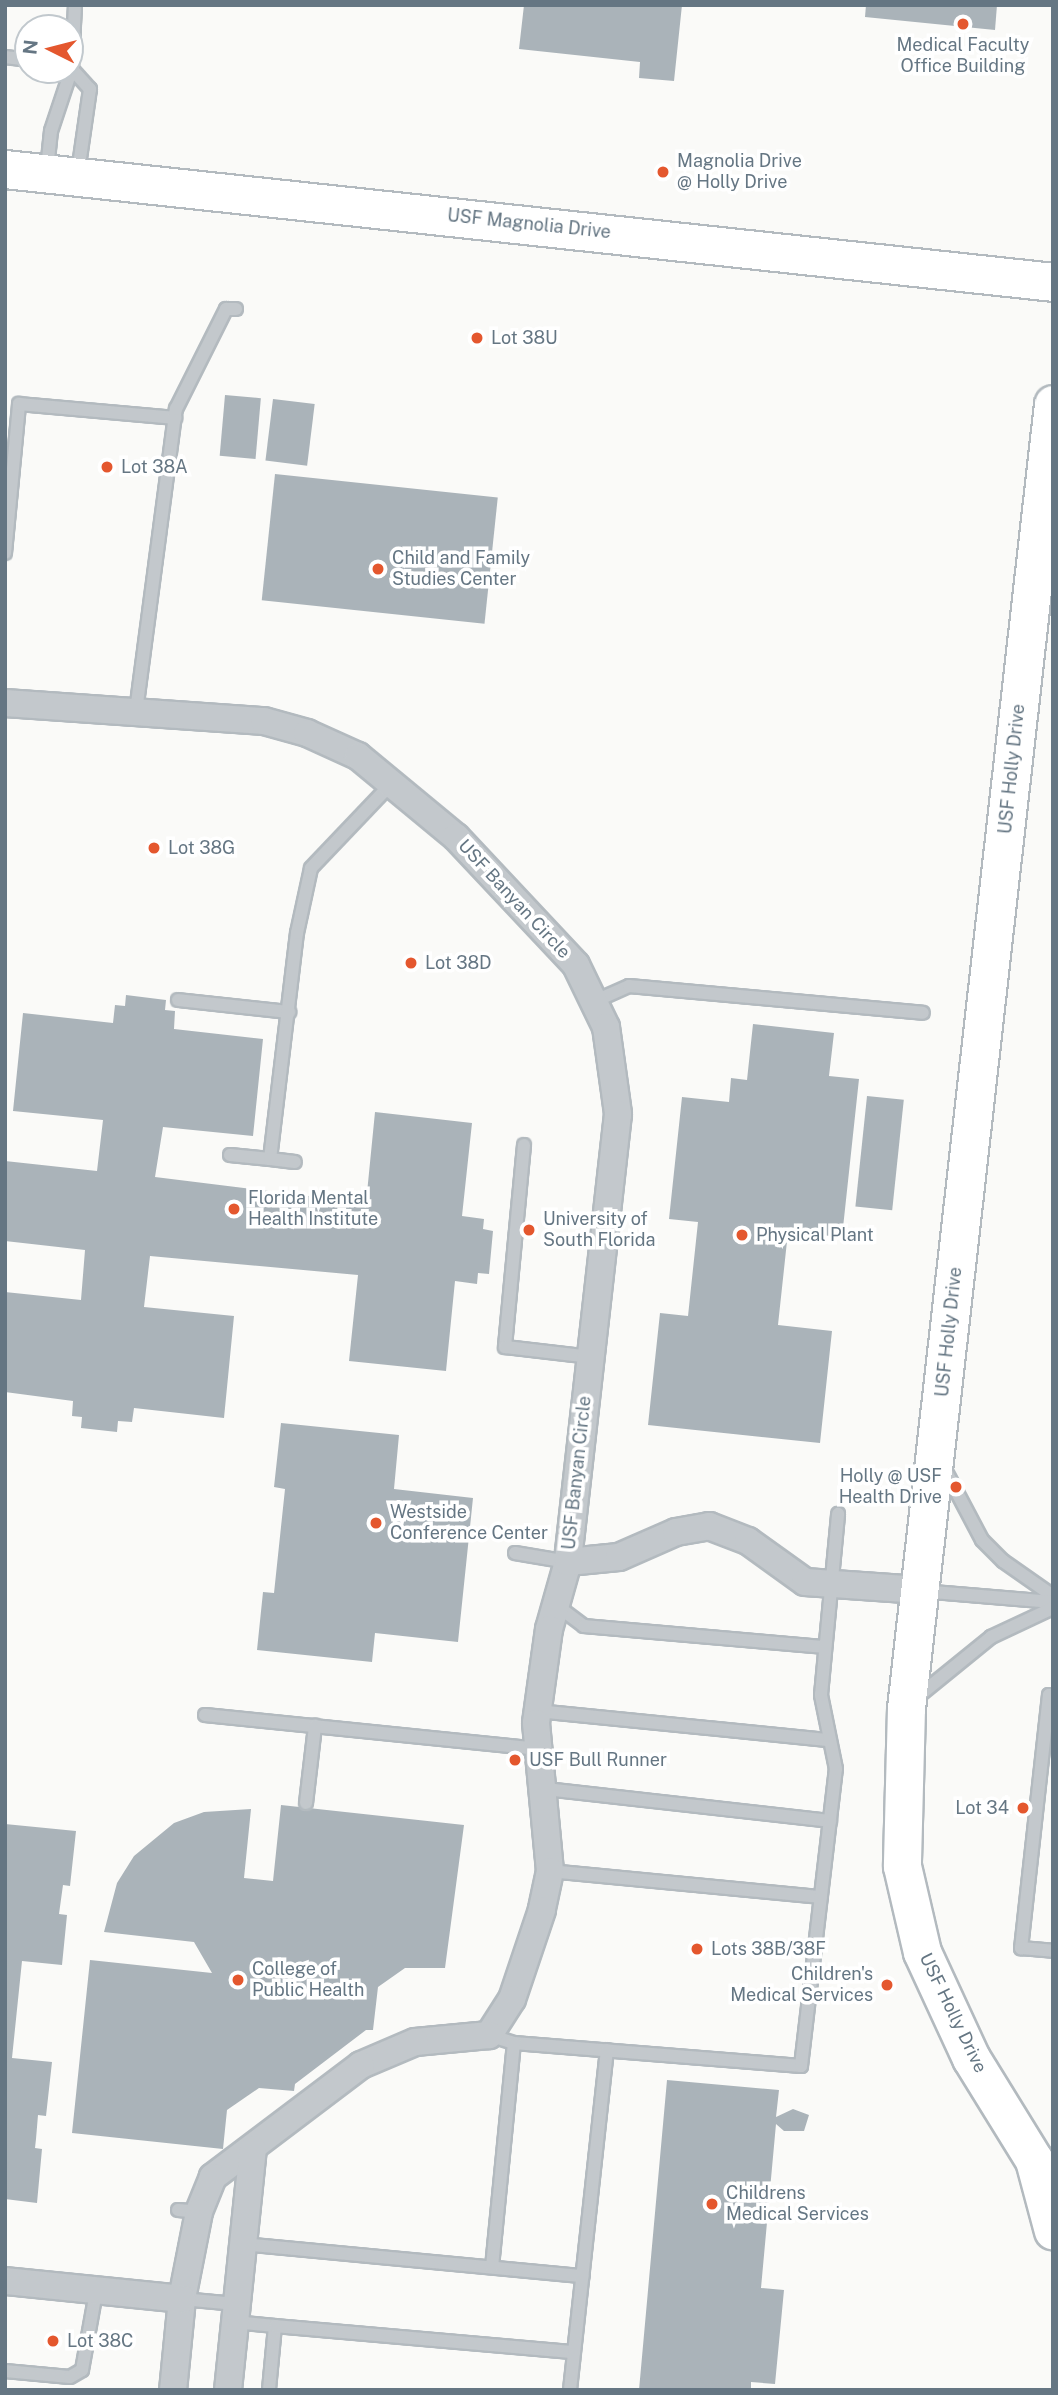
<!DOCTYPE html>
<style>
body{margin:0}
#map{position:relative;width:1058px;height:2395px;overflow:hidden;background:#fafaf8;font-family:"Public Sans",sans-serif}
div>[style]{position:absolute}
.building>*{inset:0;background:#aab3b9;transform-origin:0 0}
.roads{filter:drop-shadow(2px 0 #b3babf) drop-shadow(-2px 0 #b3babf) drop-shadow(0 2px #b3babf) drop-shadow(0 -2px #b3babf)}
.lane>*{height:12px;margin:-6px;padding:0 6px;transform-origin:6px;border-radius:6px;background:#c3c8cc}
.street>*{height:26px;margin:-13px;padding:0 13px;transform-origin:13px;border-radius:13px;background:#c3c8cc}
.secondary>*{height:37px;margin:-18.5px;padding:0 18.5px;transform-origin:18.5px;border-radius:18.5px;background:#fff}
.dots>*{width:19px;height:19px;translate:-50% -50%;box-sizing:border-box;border:4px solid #fff;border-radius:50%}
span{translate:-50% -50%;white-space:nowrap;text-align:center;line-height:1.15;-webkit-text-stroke:7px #fff;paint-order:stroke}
.poi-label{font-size:18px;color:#657683}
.left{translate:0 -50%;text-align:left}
.right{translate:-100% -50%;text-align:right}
.street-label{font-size:18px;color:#657683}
.frame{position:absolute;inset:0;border:7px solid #657683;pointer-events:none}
.north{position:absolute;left:14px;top:14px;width:70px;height:70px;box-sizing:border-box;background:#fff;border:2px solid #c1c8cd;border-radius:50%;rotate:276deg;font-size:19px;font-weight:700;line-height:28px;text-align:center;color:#657683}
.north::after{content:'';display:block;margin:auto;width:24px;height:32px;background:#e4572e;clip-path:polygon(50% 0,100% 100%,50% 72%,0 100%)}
</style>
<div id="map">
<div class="building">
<div style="clip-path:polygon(524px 5px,682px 5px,674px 81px,639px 78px,640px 62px,519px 49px)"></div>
<div style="clip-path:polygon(866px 5px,997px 5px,995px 30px,865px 17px)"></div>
<div style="left:225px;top:395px;width:36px;height:61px;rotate:5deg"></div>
<div style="left:273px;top:399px;width:42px;height:62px;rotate:7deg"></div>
<div style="left:275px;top:474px;width:224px;height:127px;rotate:6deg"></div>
<div style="clip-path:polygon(126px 995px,166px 1000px,165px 1010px,175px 1011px,174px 1029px,263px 1039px,253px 1136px,163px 1127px,155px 1177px,366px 1203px,375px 1112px,472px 1123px,462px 1216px,484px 1219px,483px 1229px,493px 1231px,489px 1274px,478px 1273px,477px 1284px,455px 1281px,446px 1371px,349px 1361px,358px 1275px,150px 1256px,144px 1307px,234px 1316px,224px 1418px,134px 1408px,132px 1422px,118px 1421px,117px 1432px,81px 1428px,82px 1417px,72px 1416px,73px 1401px,5px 1392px,5px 1292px,81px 1300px,85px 1250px,5px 1241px,5px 1161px,97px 1171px,103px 1120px,13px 1111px,23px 1013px,113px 1023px,115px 1005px,125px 1006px)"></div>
<div style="clip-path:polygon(753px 1024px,834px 1033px,829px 1076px,859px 1079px,842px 1237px,788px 1232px,778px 1325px,832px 1331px,820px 1443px,648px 1425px,660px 1313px,688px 1316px,698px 1222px,669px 1219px,682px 1097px,729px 1102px,731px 1078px,747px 1080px)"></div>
<div style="left:867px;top:1096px;width:37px;height:111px;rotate:6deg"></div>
<div style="clip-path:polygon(281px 1423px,399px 1435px,394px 1489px,473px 1498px,458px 1642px,375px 1633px,372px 1662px,257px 1650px,263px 1592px,274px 1593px,285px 1489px,274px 1487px)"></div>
<div style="clip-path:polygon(281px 1805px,464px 1825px,445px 1968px,405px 1968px,378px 1987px,373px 2030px,366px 2030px,295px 2084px,294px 2091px,259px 2088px,227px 2110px,223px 2149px,72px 2133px,90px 1960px,212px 1973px,194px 1942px,104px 1932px,117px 1883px,134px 1856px,174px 1823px,204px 1812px,251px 1809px,244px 1878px,273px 1881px)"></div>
<div style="clip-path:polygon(5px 1824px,76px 1831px,70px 1886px,63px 1885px,59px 1914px,67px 1915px,62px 1965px,22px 1961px,12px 2058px,52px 2062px,46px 2116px,38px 2115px,36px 2139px,35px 2148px,42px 2149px,37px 2203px,5px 2199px)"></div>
<div style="clip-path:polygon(667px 2080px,779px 2090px,776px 2117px,793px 2109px,809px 2115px,804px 2131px,784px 2131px,776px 2124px,761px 2288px,784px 2290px,775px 2384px,751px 2382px,751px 2390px,639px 2390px)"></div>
</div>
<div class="roads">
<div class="lane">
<div style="left:5px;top:57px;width:23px;rotate:7deg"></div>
<div style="left:70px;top:67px;width:30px;rotate:48deg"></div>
<div style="left:90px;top:89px;width:84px;rotate:98.2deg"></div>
<div style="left:47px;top:169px;width:38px;rotate:-84deg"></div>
<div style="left:51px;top:131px;width:66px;rotate:-71.6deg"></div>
<div style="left:72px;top:68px;width:63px;rotate:-87.3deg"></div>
<div style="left:5px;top:553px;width:150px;rotate:-84.6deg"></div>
<div style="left:19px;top:404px;width:157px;rotate:5.1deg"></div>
<div style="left:136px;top:711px;width:305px;rotate:-82.5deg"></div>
<div style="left:176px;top:409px;width:112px;rotate:-63.4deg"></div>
<div style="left:226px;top:309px;width:10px"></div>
<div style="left:178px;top:1000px;width:112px;rotate:6.2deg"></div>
<div style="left:593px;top:1002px;width:39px;rotate:-24deg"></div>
<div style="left:629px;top:986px;width:295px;rotate:5.2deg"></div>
<div style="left:524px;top:1145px;width:203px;rotate:95.4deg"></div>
<div style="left:505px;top:1347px;width:87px;rotate:6.6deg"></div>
<div style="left:230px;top:1155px;width:40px;rotate:5.7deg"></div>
<div style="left:270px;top:1159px;width:228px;rotate:-83.2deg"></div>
<div style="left:297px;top:933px;width:66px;rotate:-77.8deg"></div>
<div style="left:311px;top:868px;width:113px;rotate:-46.4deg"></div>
<div style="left:270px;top:1159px;width:25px;rotate:7deg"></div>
<div style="left:943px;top:1466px;width:84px;rotate:62.2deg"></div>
<div style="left:982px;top:1540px;width:30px;rotate:45deg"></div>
<div style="left:1003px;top:1561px;width:61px;rotate:35deg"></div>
<div style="left:515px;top:1553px;width:54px;rotate:9.6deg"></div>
<div style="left:921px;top:1591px;width:132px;rotate:4.8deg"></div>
<div style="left:556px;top:1605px;width:35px;rotate:37deg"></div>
<div style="left:584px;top:1626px;width:242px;rotate:5deg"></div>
<div style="left:1053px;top:1696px;width:4px;rotate:-166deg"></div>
<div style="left:1049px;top:1695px;width:255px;rotate:96.3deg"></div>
<div style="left:1021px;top:1948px;width:32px;rotate:5deg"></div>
<div style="left:916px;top:1698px;width:97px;rotate:-39.1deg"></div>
<div style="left:991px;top:1637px;width:68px;rotate:-25.1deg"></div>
<div style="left:537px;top:1711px;width:294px;rotate:5.7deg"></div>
<div style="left:205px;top:1715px;width:336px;rotate:5.8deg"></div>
<div style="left:545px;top:1789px;width:287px;rotate:6.4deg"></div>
<div style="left:306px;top:1803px;width:78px;rotate:-83.3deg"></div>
<div style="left:550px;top:1871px;width:272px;rotate:5.5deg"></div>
<div style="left:489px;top:2035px;width:26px;rotate:18deg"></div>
<div style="left:514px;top:2043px;width:288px;rotate:4.6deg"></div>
<div style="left:801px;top:2066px;width:299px;rotate:-83.3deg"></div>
<div style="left:836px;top:1769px;width:76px;rotate:-101.5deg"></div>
<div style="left:821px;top:1695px;width:182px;rotate:-84.6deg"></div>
<div style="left:178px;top:2210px;width:21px;rotate:5deg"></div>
<div style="left:243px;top:2244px;width:341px;rotate:5.4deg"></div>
<div style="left:492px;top:2267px;width:225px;rotate:-84.4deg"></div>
<div style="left:182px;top:2299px;width:54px;rotate:5.3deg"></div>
<div style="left:234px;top:2322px;width:41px;rotate:5.6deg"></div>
<div style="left:275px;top:2326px;width:64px;rotate:95.4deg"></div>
<div style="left:275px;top:2326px;width:300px;rotate:5deg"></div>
<div style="left:5px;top:2371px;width:65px;rotate:5.3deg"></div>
<div style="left:70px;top:2377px;width:14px;rotate:-30deg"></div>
<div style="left:82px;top:2370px;width:79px;rotate:-79.8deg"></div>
<div style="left:570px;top:2390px;width:342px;rotate:-83.8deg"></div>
</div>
<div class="street">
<div style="left:5px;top:703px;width:260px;rotate:4deg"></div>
<div style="left:264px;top:721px;width:45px;rotate:15.6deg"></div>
<div style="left:307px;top:733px;width:56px;rotate:24.3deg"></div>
<div style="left:358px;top:756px;width:127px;rotate:39.6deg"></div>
<div style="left:456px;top:837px;width:175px;rotate:46.8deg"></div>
<div style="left:576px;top:965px;width:69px;rotate:64.2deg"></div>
<div style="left:606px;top:1027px;width:88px;rotate:82.1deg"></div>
<div style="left:618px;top:1114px;width:451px;rotate:96.4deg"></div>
<div style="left:568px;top:1562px;width:70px;rotate:105.8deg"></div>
<div style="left:549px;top:1629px;width:95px;rotate:97.9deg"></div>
<div style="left:536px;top:1723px;width:149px;rotate:84.6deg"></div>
<div style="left:550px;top:1871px;width:40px;rotate:102deg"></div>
<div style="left:542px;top:1910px;width:94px;rotate:108.6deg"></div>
<div style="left:512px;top:1999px;width:43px;rotate:122.6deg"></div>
<div style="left:489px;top:2035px;width:74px;rotate:174.6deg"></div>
<div style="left:415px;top:2042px;width:59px;rotate:156.9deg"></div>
<div style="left:361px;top:2065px;width:186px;rotate:142.9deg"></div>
<div style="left:213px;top:2177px;width:38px;rotate:112deg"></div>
<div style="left:199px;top:2212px;width:89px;rotate:101.1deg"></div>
<div style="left:182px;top:2299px;width:91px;rotate:95.6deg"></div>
<div style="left:568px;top:1562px;width:51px;rotate:-5.6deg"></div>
<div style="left:619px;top:1557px;width:62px;rotate:-23.7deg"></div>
<div style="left:676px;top:1532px;width:34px;rotate:-10deg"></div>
<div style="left:709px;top:1526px;width:42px;rotate:21deg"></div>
<div style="left:748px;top:1541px;width:70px;rotate:35.7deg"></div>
<div style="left:805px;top:1582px;width:115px;rotate:4deg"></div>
<div style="left:5px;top:2281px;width:178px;rotate:5.8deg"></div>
<div style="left:228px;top:2390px;width:242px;rotate:-84.1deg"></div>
</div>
<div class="secondary">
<div style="left:5px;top:169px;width:1054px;rotate:6.15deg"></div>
<div style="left:1053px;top:404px;width:1312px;rotate:96.43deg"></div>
<div style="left:906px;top:1708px;width:158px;rotate:91.5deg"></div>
<div style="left:902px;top:1866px;width:88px;rotate:76.9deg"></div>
<div style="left:922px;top:1952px;width:117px;rotate:65.2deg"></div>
<div style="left:971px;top:2058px;width:120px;rotate:58.3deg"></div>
<div style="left:1034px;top:2160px;width:73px;rotate:75deg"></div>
</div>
</div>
<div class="dots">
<div style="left:963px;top:24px;background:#e4572e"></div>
<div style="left:663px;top:172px;background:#e4572e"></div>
<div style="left:477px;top:338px;background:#e4572e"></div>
<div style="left:107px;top:467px;background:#e4572e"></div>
<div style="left:378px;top:569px;background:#e4572e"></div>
<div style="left:154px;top:848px;background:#e4572e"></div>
<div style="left:411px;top:963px;background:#e4572e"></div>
<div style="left:234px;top:1209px;background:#e4572e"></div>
<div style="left:529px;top:1230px;background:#e4572e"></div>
<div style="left:742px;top:1235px;background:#e4572e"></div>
<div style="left:956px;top:1487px;background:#e4572e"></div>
<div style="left:376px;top:1523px;background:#e4572e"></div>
<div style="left:515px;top:1760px;background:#e4572e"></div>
<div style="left:1023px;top:1808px;background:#e4572e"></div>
<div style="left:697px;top:1949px;background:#e4572e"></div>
<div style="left:238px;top:1980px;background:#e4572e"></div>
<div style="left:887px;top:1985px;background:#e4572e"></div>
<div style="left:712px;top:2204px;background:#e4572e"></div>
<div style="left:53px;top:2341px;background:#e4572e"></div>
</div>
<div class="poi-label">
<span style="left:963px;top:56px">Medical Faculty<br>Office Building</span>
<span class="left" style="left:677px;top:172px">Magnolia Drive<br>@ Holly Drive</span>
<span class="left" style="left:491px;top:338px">Lot 38U</span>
<span class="left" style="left:121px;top:467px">Lot 38A</span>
<span class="left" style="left:392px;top:569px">Child and Family<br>Studies Center</span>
<span class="left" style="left:168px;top:848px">Lot 38G</span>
<span class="left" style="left:425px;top:963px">Lot 38D</span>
<span class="left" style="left:248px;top:1209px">Florida Mental<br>Health Institute</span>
<span class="left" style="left:543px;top:1230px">University of<br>South Florida</span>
<span class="left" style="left:756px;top:1235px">Physical Plant</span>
<span class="right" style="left:942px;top:1487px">Holly @ USF<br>Health Drive</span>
<span class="left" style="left:390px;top:1523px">Westside<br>Conference Center</span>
<span class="left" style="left:529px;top:1760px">USF Bull Runner</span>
<span class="right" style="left:1009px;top:1808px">Lot 34</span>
<span class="left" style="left:711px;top:1949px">Lots 38B/38F</span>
<span class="left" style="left:252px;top:1980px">College of<br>Public Health</span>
<span class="right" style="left:873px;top:1985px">Children's<br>Medical Services</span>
<span class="left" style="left:726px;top:2204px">Childrens<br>Medical Services</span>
<span class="left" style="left:67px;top:2341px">Lot 38C</span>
</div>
<div class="street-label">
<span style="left:529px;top:224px;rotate:6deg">USF Magnolia Drive</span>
<span style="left:1012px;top:769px;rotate:-84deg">USF Holly Drive</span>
<span style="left:514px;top:899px;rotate:47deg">USF Banyan Circle</span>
<span style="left:949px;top:1332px;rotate:-84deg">USF Holly Drive</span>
<span style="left:577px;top:1473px;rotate:-84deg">USF Banyan Circle</span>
<span style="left:953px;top:2013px;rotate:64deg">USF Holly Drive</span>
</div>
<div class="frame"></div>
<div class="north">N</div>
</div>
